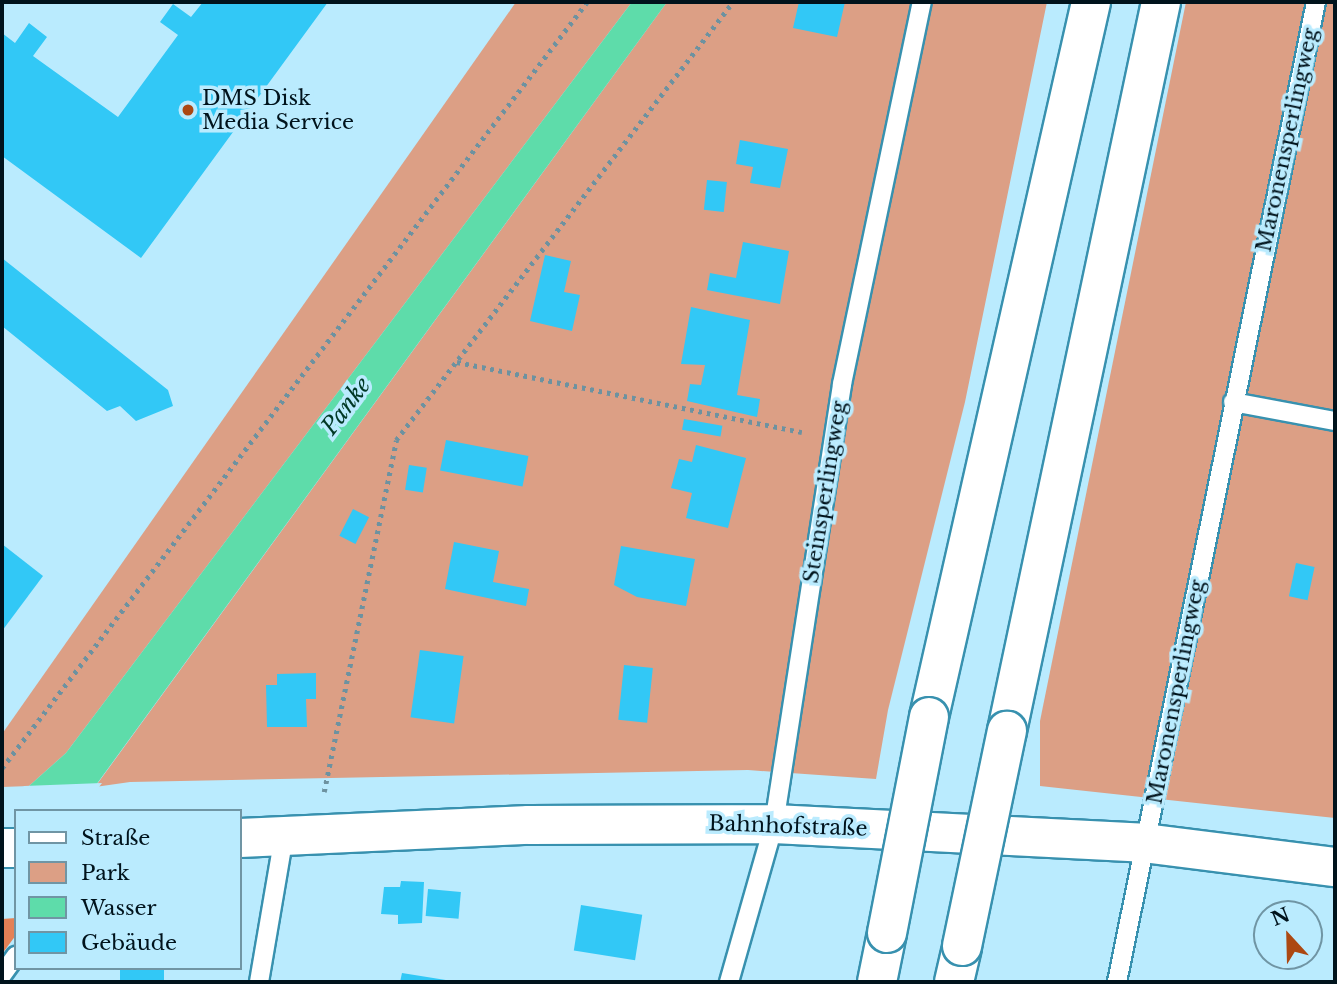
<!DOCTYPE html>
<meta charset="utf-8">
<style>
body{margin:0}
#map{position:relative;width:1337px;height:984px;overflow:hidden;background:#baebfe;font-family:"Libre Baskerville",serif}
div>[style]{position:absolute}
.green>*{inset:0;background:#dc9f85}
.forest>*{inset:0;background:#e48156}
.water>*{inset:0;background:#5edcaa}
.pier>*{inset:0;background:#baebfe}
.building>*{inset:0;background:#32c8f6;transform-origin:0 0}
.path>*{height:4.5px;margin-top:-2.25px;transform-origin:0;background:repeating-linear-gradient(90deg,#6d92a0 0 3.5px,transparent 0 8.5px)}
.roads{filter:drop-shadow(2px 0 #3891af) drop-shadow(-2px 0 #3891af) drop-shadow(0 2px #3891af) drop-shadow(0 -2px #3891af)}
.lane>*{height:18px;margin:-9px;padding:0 9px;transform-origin:9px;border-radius:9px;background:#fff}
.secondary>*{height:38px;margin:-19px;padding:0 19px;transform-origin:19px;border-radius:19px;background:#fff}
.highway>*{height:38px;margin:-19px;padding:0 19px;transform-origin:19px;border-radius:19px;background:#fff}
.bridges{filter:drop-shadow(2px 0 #3891af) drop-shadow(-2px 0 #3891af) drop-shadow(0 2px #3891af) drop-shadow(0 -2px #3891af)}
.highway-bridge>*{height:38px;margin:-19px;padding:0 19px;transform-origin:19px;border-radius:19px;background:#fff}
.dots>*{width:19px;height:19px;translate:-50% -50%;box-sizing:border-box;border:4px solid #baebfe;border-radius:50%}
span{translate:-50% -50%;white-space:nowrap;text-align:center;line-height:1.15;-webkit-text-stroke:7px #baebfe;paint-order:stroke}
.poi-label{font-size:21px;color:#00131c}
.left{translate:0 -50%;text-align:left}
.street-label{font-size:21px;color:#00131c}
.water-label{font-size:23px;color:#003825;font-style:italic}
.frame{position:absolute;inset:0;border:4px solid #00131c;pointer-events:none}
.legend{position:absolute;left:14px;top:809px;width:228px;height:161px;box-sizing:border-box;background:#baebfe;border:2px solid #7095a4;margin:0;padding:9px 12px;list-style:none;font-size:21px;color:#00131c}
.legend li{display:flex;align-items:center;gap:14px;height:35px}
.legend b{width:35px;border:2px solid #7095a4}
.north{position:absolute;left:1253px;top:900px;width:70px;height:70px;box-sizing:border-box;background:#baebfe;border:2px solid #7095a4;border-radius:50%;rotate:338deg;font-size:19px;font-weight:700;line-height:28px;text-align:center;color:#00131c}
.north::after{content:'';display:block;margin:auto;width:24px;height:32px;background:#ac4812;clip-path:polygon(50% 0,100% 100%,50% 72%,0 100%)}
</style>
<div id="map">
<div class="green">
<div style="clip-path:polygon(516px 2px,632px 2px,66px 753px,29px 786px,2px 787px,2px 734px)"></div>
<div style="clip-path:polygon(667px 2px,1047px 2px,965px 402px,888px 710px,876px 779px,748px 770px,130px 782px,95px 787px)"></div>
<div style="clip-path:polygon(1186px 2px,1335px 2px,1335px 818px,1040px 786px,1040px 721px)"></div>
</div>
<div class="forest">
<div style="clip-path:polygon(16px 918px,16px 935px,2px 954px,2px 919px)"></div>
</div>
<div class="water">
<div style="clip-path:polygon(632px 2px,667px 2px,77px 811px,16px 811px,29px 786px,66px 753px)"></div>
</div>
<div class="pier">
<div style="clip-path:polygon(102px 783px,81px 811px,16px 811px,16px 899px,2px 915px,2px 817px,24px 786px)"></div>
</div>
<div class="building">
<div style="clip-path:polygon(203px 2px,328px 2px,141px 258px,2px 156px,2px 33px,15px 43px,29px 23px,47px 37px,33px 56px,118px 117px,178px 35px,160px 22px,173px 4px,191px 17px)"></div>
<div style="clip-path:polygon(799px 2px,845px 2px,837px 37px,793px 28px)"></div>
<div style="clip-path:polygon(740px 140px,788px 149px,780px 188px,750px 183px,753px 167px,736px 164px)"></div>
<div style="left:707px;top:180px;width:20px;height:30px;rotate:6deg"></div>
<div style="clip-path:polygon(743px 242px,789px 251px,780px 304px,707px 290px,710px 273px,736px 278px)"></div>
<div style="clip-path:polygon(545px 255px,571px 261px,564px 292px,580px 295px,572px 331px,530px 321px)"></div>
<div style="clip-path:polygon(2px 258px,168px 390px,173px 406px,136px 421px,120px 406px,107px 411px,2px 326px)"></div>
<div style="clip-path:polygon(691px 307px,750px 320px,737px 395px,760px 399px,757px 417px,687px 401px,690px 384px,701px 385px,705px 365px,681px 364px)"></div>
<div style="left:684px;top:419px;width:39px;height:11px;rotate:10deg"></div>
<div style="left:446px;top:440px;width:84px;height:31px;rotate:11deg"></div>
<div style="clip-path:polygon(696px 445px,746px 458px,728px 528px,686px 518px,692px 493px,671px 488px,679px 459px,692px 462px)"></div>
<div style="left:409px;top:465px;width:18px;height:25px;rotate:9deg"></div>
<div style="left:353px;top:509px;width:18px;height:30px;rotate:27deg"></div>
<div style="clip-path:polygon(454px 542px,499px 551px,493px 582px,529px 589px,526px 606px,445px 589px)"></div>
<div style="clip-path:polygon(2px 544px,43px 576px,2px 631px)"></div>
<div style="clip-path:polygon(621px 546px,695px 559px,686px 606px,637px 597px,614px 585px)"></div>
<div style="left:1296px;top:563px;width:19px;height:34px;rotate:12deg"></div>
<div style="left:420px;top:650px;width:44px;height:68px;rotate:8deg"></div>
<div style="left:624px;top:665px;width:29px;height:55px;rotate:6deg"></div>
<div style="clip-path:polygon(316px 673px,316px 699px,306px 699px,307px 727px,267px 727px,266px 685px,277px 685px,277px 674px)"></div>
<div style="clip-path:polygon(401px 881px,424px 882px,422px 923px,398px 924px,398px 915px,381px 914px,384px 887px,400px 887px)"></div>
<div style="left:428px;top:889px;width:33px;height:27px;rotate:5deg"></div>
<div style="left:581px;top:905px;width:62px;height:46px;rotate:9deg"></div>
<div style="left:120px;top:968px;width:44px;height:14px"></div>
<div style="clip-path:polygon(402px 973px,452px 981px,452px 982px,400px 982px)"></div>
</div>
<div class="path">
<div style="left:457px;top:362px;width:352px;rotate:11.5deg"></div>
<div style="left:2px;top:768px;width:964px;rotate:-52.63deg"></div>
<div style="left:324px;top:792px;width:359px;rotate:-78.4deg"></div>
<div style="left:396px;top:440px;width:553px;rotate:-52.43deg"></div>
</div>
<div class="roads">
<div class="lane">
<div style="left:1233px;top:402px;width:104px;rotate:10.6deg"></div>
<div style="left:2px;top:975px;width:24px;rotate:-54deg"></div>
<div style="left:259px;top:982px;width:148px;rotate:-80.3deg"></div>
<div style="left:729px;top:982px;width:164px;rotate:-74.1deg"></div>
<div style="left:774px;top:824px;width:445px;rotate:-81.2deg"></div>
<div style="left:842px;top:384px;width:390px;rotate:-78.2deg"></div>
<div style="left:1117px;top:982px;width:1000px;rotate:-78.52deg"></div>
</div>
<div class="secondary">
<div style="left:240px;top:838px;width:289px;rotate:-2.6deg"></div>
<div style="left:529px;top:825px;width:245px;rotate:-0.2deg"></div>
<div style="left:774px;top:824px;width:370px;rotate:2.9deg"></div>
<div style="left:1144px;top:843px;width:193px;rotate:7.2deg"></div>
<div style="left:2px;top:848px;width:14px"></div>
</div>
<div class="highway">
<div style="left:929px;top:717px;width:733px;rotate:-77.23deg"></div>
<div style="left:1007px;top:731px;width:745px;rotate:-78.07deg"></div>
<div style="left:877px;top:982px;width:50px;rotate:-78.5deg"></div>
<div style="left:954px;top:982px;width:37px;rotate:-77deg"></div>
</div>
</div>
<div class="bridges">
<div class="highway-bridge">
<div style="left:887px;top:933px;width:220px;rotate:-79deg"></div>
<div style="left:962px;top:946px;width:220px;rotate:-78.2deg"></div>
</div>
</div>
<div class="dots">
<div style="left:188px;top:110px;background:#ac4812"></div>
</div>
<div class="poi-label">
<span class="left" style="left:202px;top:110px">DMS Disk<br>Media Service</span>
</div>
<div class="street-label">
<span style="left:1287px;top:140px;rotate:-78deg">Maronensperlingweg</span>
<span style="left:825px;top:492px;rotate:-81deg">Steinsperlingweg</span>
<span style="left:1176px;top:692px;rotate:-79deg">Maronensperlingweg</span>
<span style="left:788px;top:826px;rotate:2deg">Bahnhofstraße</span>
</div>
<div class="water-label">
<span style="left:346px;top:406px;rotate:-53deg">Panke</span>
</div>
<div class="frame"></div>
<ul class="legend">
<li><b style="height:9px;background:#fff"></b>Straße</li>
<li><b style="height:19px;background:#dc9f85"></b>Park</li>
<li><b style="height:19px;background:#5edcaa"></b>Wasser</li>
<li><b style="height:19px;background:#32c8f6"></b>Gebäude</li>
</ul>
<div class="north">N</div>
</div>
